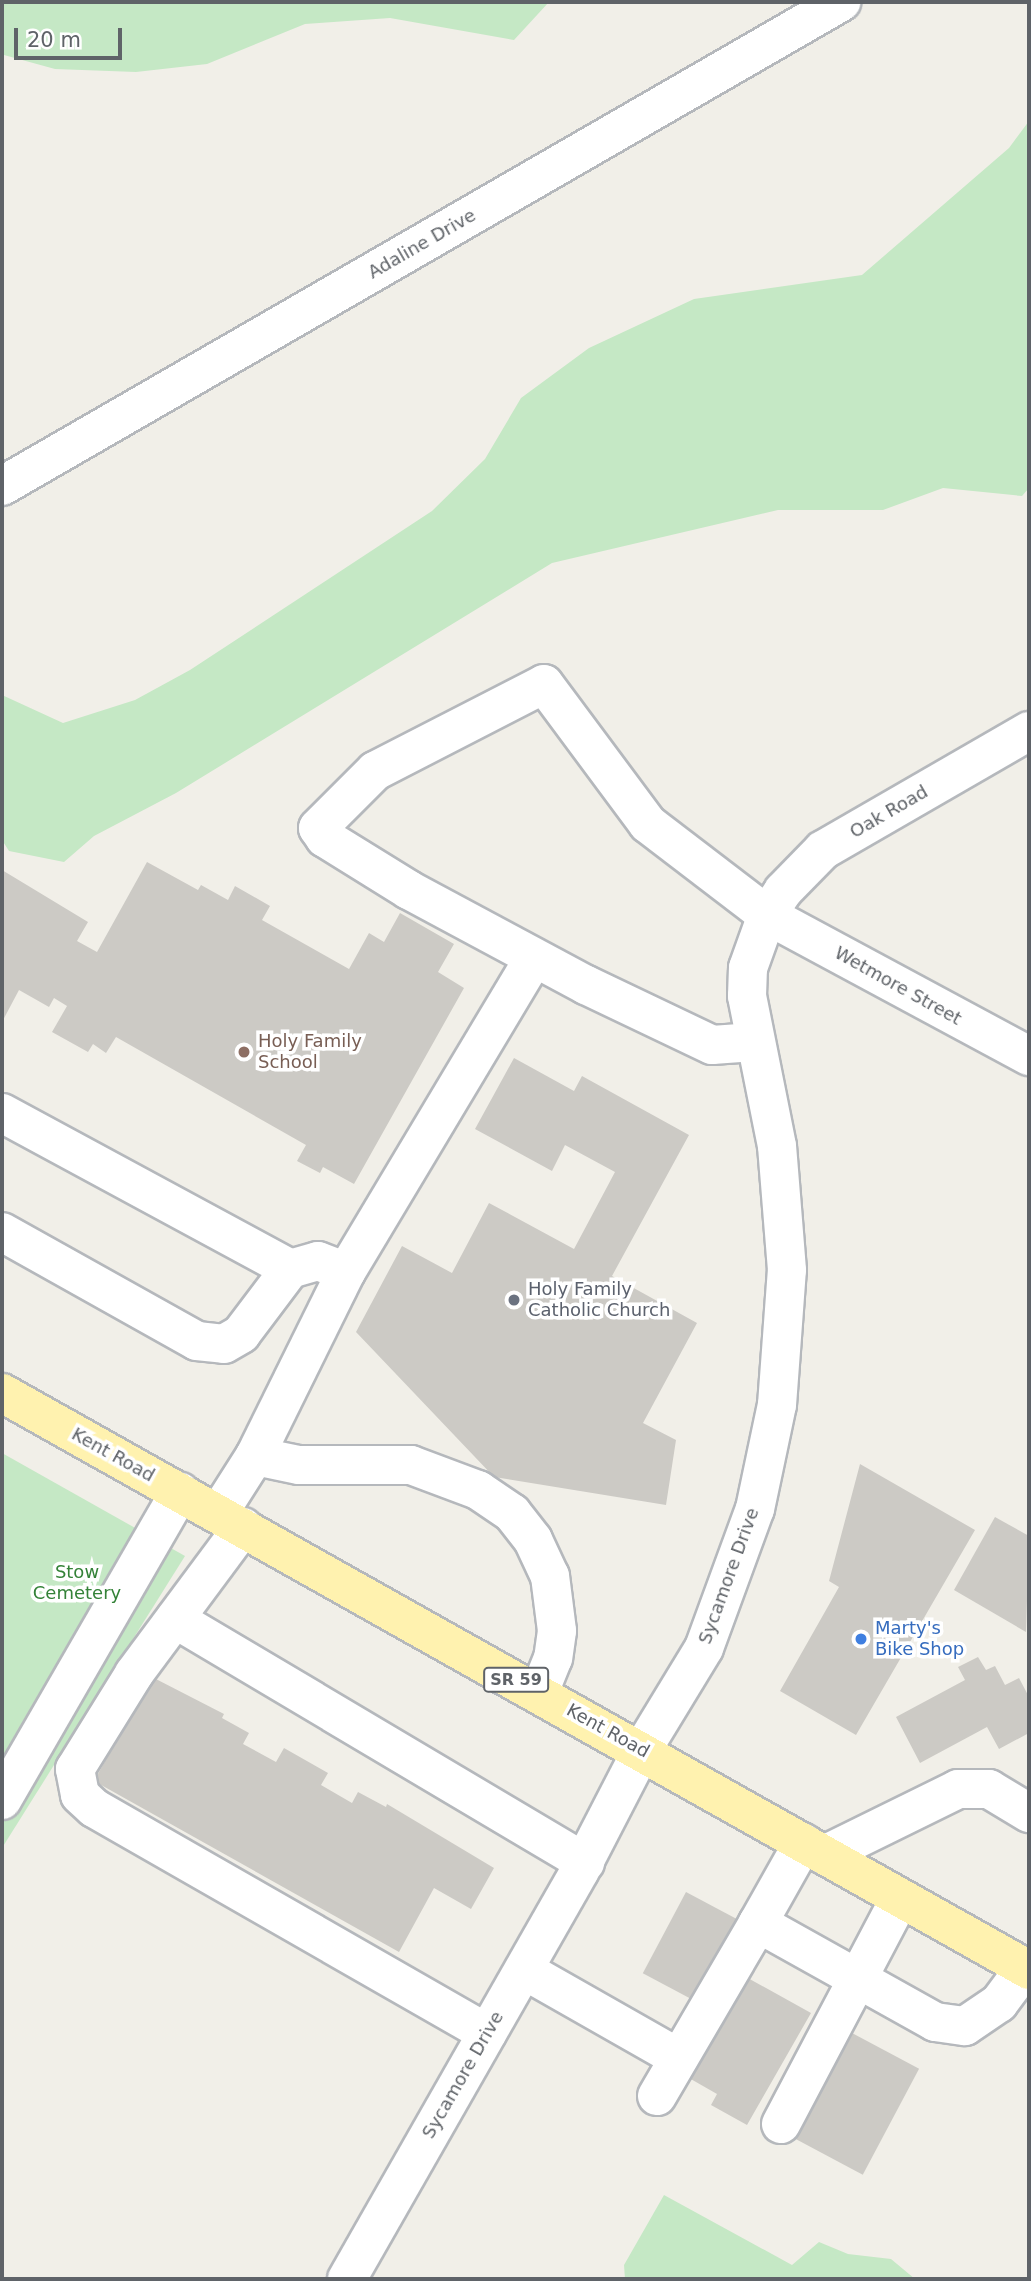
<!DOCTYPE html>
<style>
body{margin:0}
#map{position:relative;width:1031px;height:2281px;overflow:hidden;background:#f1efe8;font-family:"DejaVu Sans",sans-serif}
div>[style]{position:absolute}
.green>*{inset:0;background:#c5e8c5}
.building>*{inset:0;background:#cccac5;transform-origin:0 0}
.roads{filter:drop-shadow(2px 0 #b5b8bc) drop-shadow(-2px 0 #b5b8bc) drop-shadow(0 2px #b5b8bc) drop-shadow(0 -2px #b5b8bc)}
.minor>*{height:38px;margin:-19px;padding:0 19px;transform-origin:19px;border-radius:19px;background:#fff}
.major>*{height:38px;margin:-19px;padding:0 19px;transform-origin:19px;border-radius:19px;background:#fff2af}
.dots>*{width:19px;height:19px;translate:-50% -50%;box-sizing:border-box;border:4px solid #fff;border-radius:50%}
span{translate:-50% -50%;white-space:nowrap;text-align:center;line-height:1.15;-webkit-text-stroke:7px #fff;paint-order:stroke}
.shield-label span{padding:2px 5px;background:#fff;border:2px solid;border-radius:5px;-webkit-text-stroke-width:0}
.shield-label{font-size:16px;color:#5f6368;font-weight:700}
.street-label{font-size:18px;color:#5f6368}
.education-label{font-size:18px;color:#785e54}
.left{translate:0 -50%;text-align:left}
.worship-label{font-size:18px;color:#5b616d}
.park-label{font-size:18px;color:#348238}
.shop-label{font-size:18px;color:#366cbe}
.frame{position:absolute;inset:0;border:4px solid #5f6368;pointer-events:none}
.scale{position:absolute;left:14px;top:28px;width:108px;height:32px;box-sizing:border-box;border:4px solid #5f6368;border-top:0;padding-left:9px;font-size:21px;line-height:24px;white-space:nowrap;color:#5f6368;-webkit-text-stroke:5px #fff;paint-order:stroke}
</style>
<div id="map">
<div class="green">
<div style="clip-path:polygon(2px 2px,549px 2px,514px 40px,390px 18px,305px 24px,207px 64px,136px 72px,55px 69px,4px 55px)"></div>
<div style="clip-path:polygon(1029px 121px,1029px 488px,1022px 496px,943px 488px,883px 510px,778px 510px,552px 563px,176px 793px,94px 836px,64px 862px,9px 851px,2px 840px,2px 695px,63px 723px,135px 700px,190px 670px,432px 511px,485px 459px,521px 398px,589px 348px,694px 299px,862px 275px,1009px 148px)"></div>
<div style="clip-path:polygon(2px 1453px,185px 1556px,2px 1848px)"></div>
<div style="clip-path:polygon(664px 2195px,792px 2265px,819px 2242px,848px 2254px,891px 2259px,915px 2279px,625px 2279px,624px 2265px)"></div>
</div>
<div class="building">
<div style="clip-path:polygon(147px 862px,198px 890px,201px 885px,228px 900px,235px 886px,270px 906px,262px 920px,349px 969px,369px 933px,384px 942px,400px 913px,454px 944px,438px 972px,464px 988px,354px 1184px,323px 1167px,320px 1173px,297px 1161px,306px 1145px,116px 1037px,106px 1053px,93px 1044px,88px 1052px,52px 1032px,67px 1006px,54px 998px,49px 1007px,19px 990px,2px 1022px,2px 870px,88px 922px,77px 941px,97px 952px)"></div>
<div style="clip-path:polygon(514px 1058px,574px 1091px,582px 1076px,689px 1135px,612px 1276px,697px 1323px,643px 1423px,676px 1440px,666px 1505px,494px 1477px,356px 1332px,402px 1246px,452px 1273px,489px 1203px,574px 1249px,615px 1172px,565px 1145px,552px 1171px,475px 1129px)"></div>
<div style="clip-path:polygon(860px 1464px,975px 1530px,856px 1735px,780px 1691px,839px 1587px,829px 1581px)"></div>
<div style="clip-path:polygon(995px 1517px,1029px 1536px,1026px 1632px,954px 1590px)"></div>
<div style="clip-path:polygon(978px 1657px,986px 1670px,995px 1666px,1005px 1685px,1019px 1678px,1029px 1697px,1029px 1733px,999px 1749px,987px 1727px,920px 1763px,896px 1717px,965px 1680px,958px 1667px)"></div>
<div style="clip-path:polygon(152px 1677px,224px 1714px,222px 1718px,249px 1733px,243px 1744px,276px 1762px,284px 1748px,328px 1773px,321px 1785px,352px 1803px,358px 1792px,386px 1807px,387px 1804px,494px 1868px,471px 1909px,434px 1888px,399px 1952px,94px 1781px)"></div>
<div style="left:686px;top:1892px;width:66px;height:92px;rotate:28deg"></div>
<div style="clip-path:polygon(746px 1977px,811px 2013px,747px 2125px,711px 2105px,717px 2094px,689px 2078px)"></div>
<div style="left:852px;top:2033px;width:76px;height:120px;rotate:28deg"></div>
</div>
<div class="roads">
<div class="minor">
<div style="left:2px;top:486px;width:969px;rotate:-29.98deg"></div>
<div style="left:754px;top:1042px;width:42px;rotate:175.9deg"></div>
<div style="left:712px;top:1045px;width:140px;rotate:-154.5deg"></div>
<div style="left:586px;top:985px;width:201px;rotate:-151.8deg"></div>
<div style="left:409px;top:890px;width:99px;rotate:-148.2deg"></div>
<div style="left:325px;top:838px;width:12px;rotate:-125deg"></div>
<div style="left:318px;top:828px;width:81px;rotate:-45deg"></div>
<div style="left:375px;top:771px;width:190px;rotate:-27.2deg"></div>
<div style="left:544px;top:684px;width:174px;rotate:53.4deg"></div>
<div style="left:648px;top:824px;width:150px;rotate:37.4deg"></div>
<div style="left:767px;top:915px;width:298px;rotate:28.3deg"></div>
<div style="left:2px;top:1113px;width:328px;rotate:28.4deg"></div>
<div style="left:2px;top:1232px;width:223px;rotate:29.2deg"></div>
<div style="left:197px;top:1341px;width:27px;rotate:6deg"></div>
<div style="left:224px;top:1344px;width:20px;rotate:-30deg"></div>
<div style="left:241px;top:1334px;width:81px;rotate:-53deg"></div>
<div style="left:290px;top:1269px;width:29px;rotate:-16deg"></div>
<div style="left:318px;top:1261px;width:30px;rotate:21deg"></div>
<div style="left:346px;top:1272px;width:366px;rotate:-59.1deg"></div>
<div style="left:255px;top:1456px;width:45px;rotate:11.6deg"></div>
<div style="left:299px;top:1465px;width:112px"></div>
<div style="left:411px;top:1465px;width:72px;rotate:20.5deg"></div>
<div style="left:478px;top:1490px;width:41px;rotate:34.1deg"></div>
<div style="left:512px;top:1513px;width:34px;rotate:52deg"></div>
<div style="left:533px;top:1540px;width:40px;rotate:65deg"></div>
<div style="left:550px;top:1576px;width:55px;rotate:82.7deg"></div>
<div style="left:557px;top:1631px;width:27px;rotate:98deg"></div>
<div style="left:553px;top:1658px;width:38px;rotate:112deg"></div>
<div style="left:218px;top:1514px;width:69px;rotate:-57.5deg"></div>
<div style="left:255px;top:1456px;width:205px;rotate:-63.7deg"></div>
<div style="left:243px;top:1527px;width:183px;rotate:126.6deg"></div>
<div style="left:134px;top:1674px;width:112px;rotate:121.8deg"></div>
<div style="left:75px;top:1769px;width:26px;rotate:79deg"></div>
<div style="left:80px;top:1795px;width:19px;rotate:43deg"></div>
<div style="left:94px;top:1808px;width:453px;rotate:29.8deg"></div>
<div style="left:175px;top:1619px;width:477px;rotate:30.7deg"></div>
<div style="left:2px;top:1800px;width:356px;rotate:-60deg"></div>
<div style="left:824px;top:1855px;width:149px;rotate:-26.2deg"></div>
<div style="left:958px;top:1789px;width:31px"></div>
<div style="left:989px;top:1789px;width:47px;rotate:31deg"></div>
<div style="left:758px;top:1923px;width:92px;rotate:-60.6deg"></div>
<div style="left:524px;top:1970px;width:178px;rotate:29.6deg"></div>
<div style="left:657px;top:2096px;width:200px;rotate:-59.7deg"></div>
<div style="left:758px;top:1923px;width:203px;rotate:29.2deg"></div>
<div style="left:935px;top:2022px;width:30px;rotate:8deg"></div>
<div style="left:965px;top:2026px;width:41px;rotate:-34.1deg"></div>
<div style="left:999px;top:2003px;width:44px;rotate:-53.4deg"></div>
<div style="left:781px;top:2124px;width:255px;rotate:-62.2deg"></div>
<div style="left:347px;top:2279px;width:471px;rotate:-60.3deg"></div>
<div style="left:580px;top:1870px;width:135px;rotate:-62.7deg"></div>
<div style="left:642px;top:1750px;width:119px;rotate:-58.7deg"></div>
<div style="left:704px;top:1648px;width:148px;rotate:-69.9deg"></div>
<div style="left:755px;top:1509px;width:106px;rotate:-78.1deg"></div>
<div style="left:777px;top:1405px;width:135px;rotate:-85.8deg"></div>
<div style="left:787px;top:1270px;width:124px;rotate:-94.6deg"></div>
<div style="left:777px;top:1146px;width:153px;rotate:-101.3deg"></div>
<div style="left:747px;top:996px;width:28px;rotate:-88deg"></div>
<div style="left:748px;top:968px;width:56px;rotate:-70.3deg"></div>
<div style="left:767px;top:915px;width:29px;rotate:-56deg"></div>
<div style="left:783px;top:891px;width:57px;rotate:-45.7deg"></div>
<div style="left:823px;top:850px;width:238px;rotate:-30deg"></div>
</div>
<div class="major">
<div style="left:2px;top:1393px;width:1178px;rotate:29.33deg"></div>
</div>
</div>
<div class="dots">
<div style="left:244px;top:1052px;background:#8d6e63"></div>
<div style="left:514px;top:1300px;background:#6b7280"></div>
<div style="left:861px;top:1639px;background:#3f7fe0"></div>
</div>
<div class="shield-label">
<span style="left:516px;top:1680px">SR 59</span>
</div>
<div class="street-label">
<span style="left:422px;top:244px;rotate:-30deg">Adaline Drive</span>
<span style="left:889px;top:812px;rotate:-30deg">Oak Road</span>
<span style="left:898px;top:986px;rotate:29deg">Wetmore Street</span>
<span style="left:113px;top:1455px;rotate:29deg">Kent Road</span>
<span style="left:729px;top:1576px;rotate:-70deg">Sycamore Drive</span>
<span style="left:608px;top:1731px;rotate:29deg">Kent Road</span>
<span style="left:463px;top:2075px;rotate:-60deg">Sycamore Drive</span>
</div>
<div class="education-label">
<span class="left" style="left:258px;top:1052px">Holy Family<br>School</span>
</div>
<div class="worship-label">
<span class="left" style="left:528px;top:1300px">Holy Family<br>Catholic Church</span>
</div>
<div class="park-label">
<span style="left:77px;top:1583px">Stow<br>Cemetery</span>
</div>
<div class="shop-label">
<span class="left" style="left:875px;top:1639px">Marty's<br>Bike Shop</span>
</div>
<div class="frame"></div>
<div class="scale">20 m</div>
</div>
